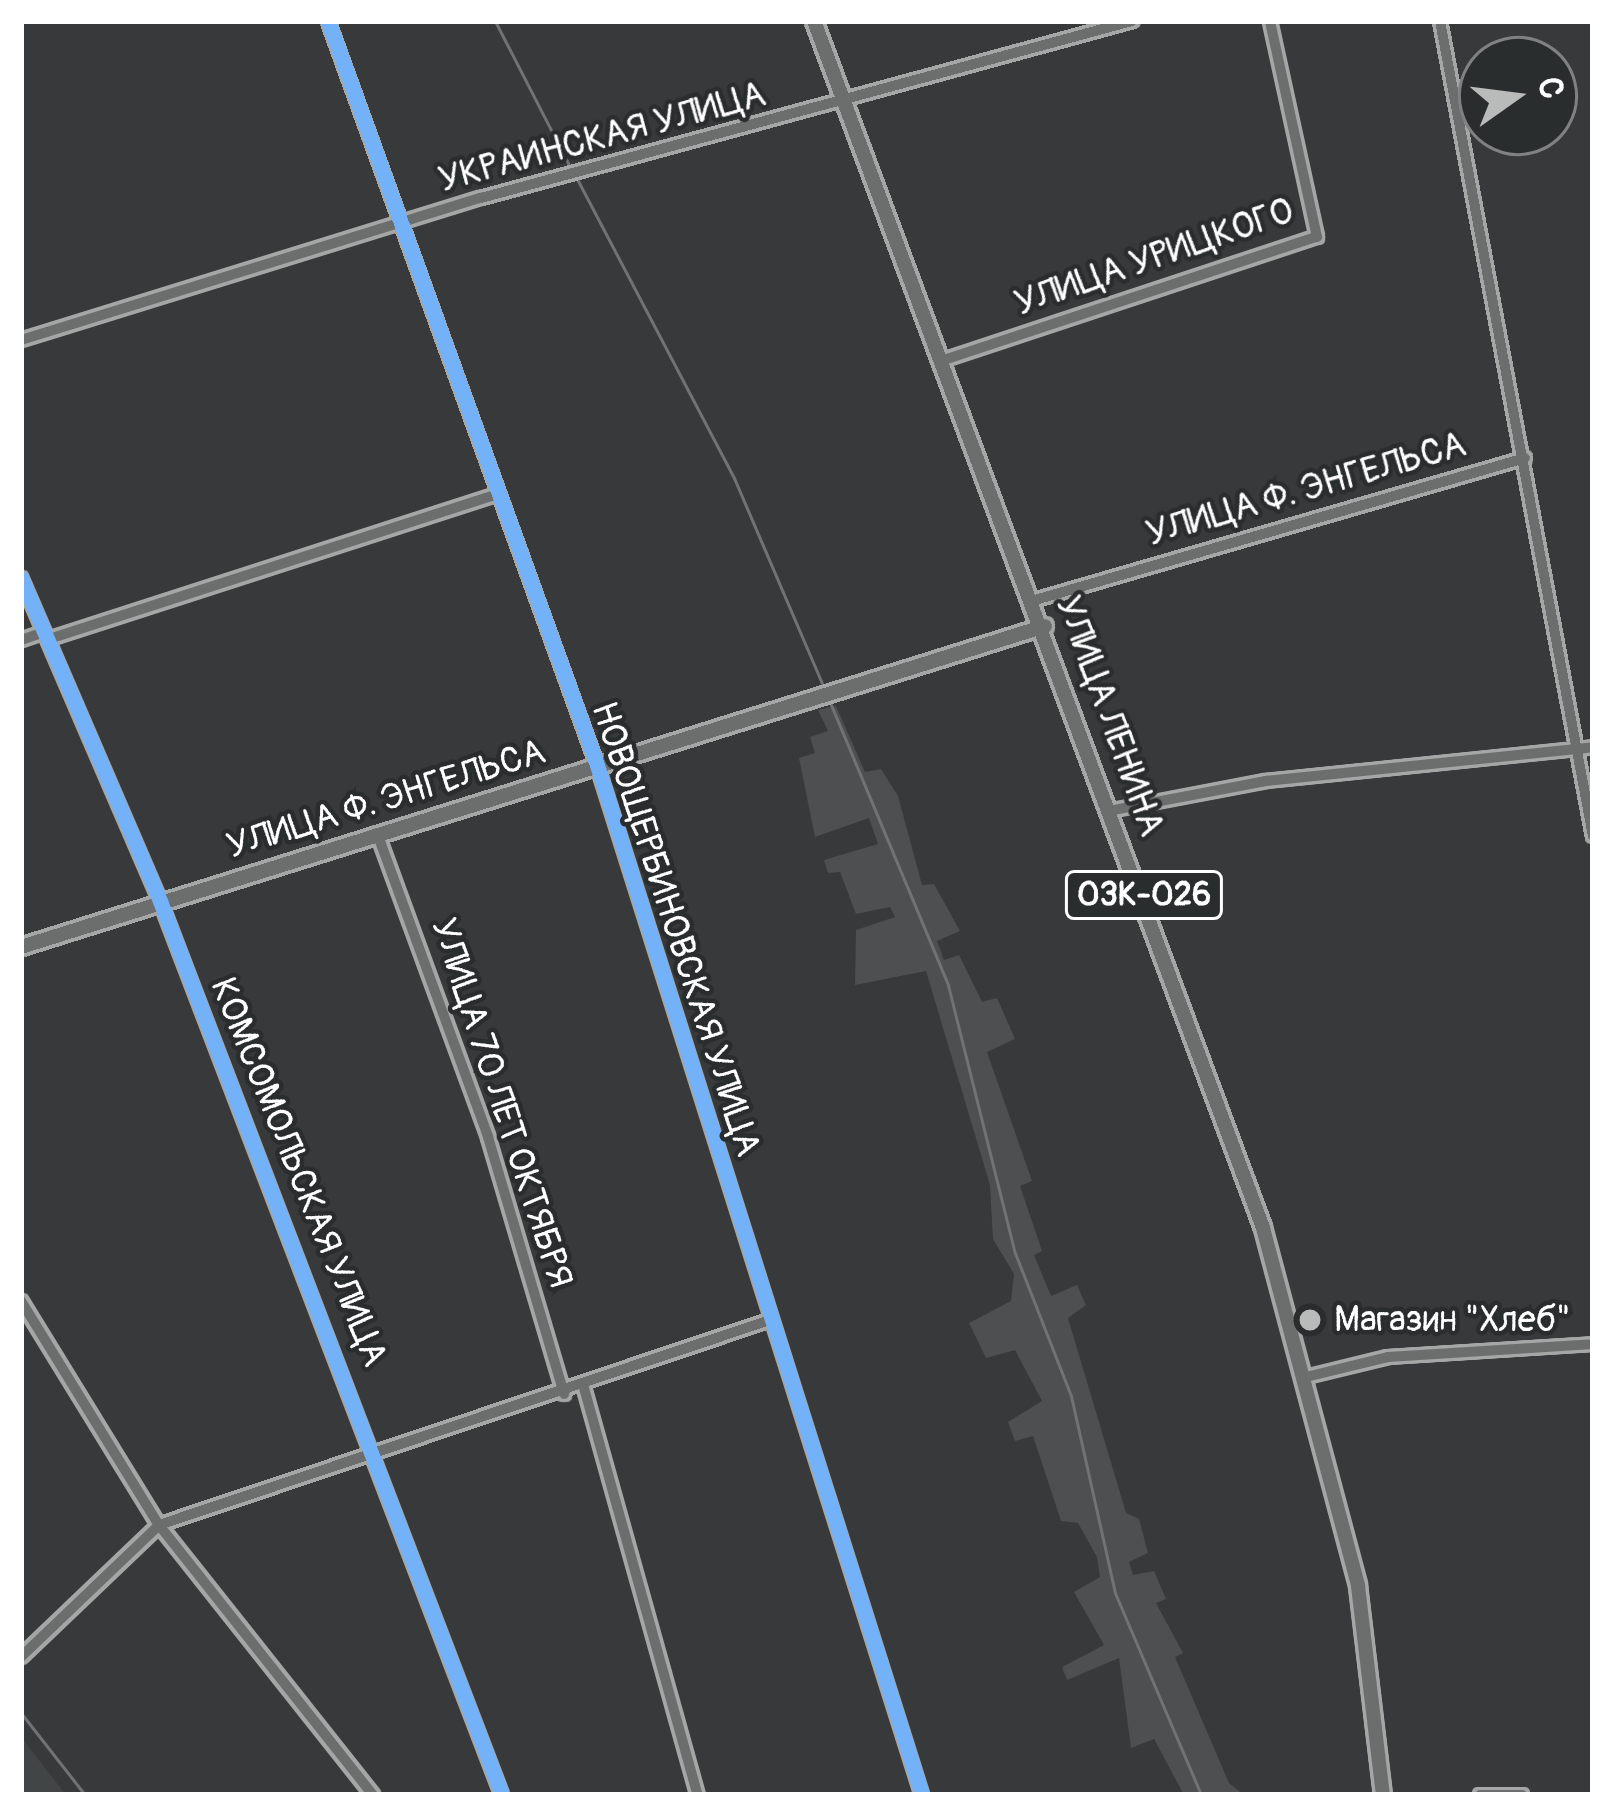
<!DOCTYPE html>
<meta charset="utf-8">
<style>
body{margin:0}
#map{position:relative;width:1614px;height:1816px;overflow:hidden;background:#38393a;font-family:Pangolin,sans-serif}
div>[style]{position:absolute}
.built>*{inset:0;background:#424546}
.green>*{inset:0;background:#4d4f50}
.stream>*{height:3px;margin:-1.5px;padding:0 1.5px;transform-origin:1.5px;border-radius:1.5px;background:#707273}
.roads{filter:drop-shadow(3px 0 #a5a6a6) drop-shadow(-3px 0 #a5a6a6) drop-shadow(0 3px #a5a6a6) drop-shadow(0 -3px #a5a6a6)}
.minor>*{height:10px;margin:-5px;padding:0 5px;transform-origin:5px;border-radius:5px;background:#6c6d6d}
.major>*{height:14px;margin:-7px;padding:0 7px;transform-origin:7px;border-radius:7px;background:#6c6d6d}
.cycleway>*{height:15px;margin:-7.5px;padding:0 7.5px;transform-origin:7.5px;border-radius:7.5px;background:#73b2f8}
.dots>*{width:33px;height:33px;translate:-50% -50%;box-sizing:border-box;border:6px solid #2a2d2e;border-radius:50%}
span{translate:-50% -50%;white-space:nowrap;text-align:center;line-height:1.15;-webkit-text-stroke:9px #2a2d2e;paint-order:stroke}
.shield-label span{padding:3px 9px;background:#2a2d2e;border:3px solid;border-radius:9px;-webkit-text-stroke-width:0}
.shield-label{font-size:33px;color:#fff;font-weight:700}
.street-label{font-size:36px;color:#fff}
.poi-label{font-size:36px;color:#fff}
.left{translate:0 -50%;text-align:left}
.frame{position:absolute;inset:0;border:24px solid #fff;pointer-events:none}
.north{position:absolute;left:1458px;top:36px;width:120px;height:120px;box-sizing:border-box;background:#2a2d2e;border:3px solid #7f8182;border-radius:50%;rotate:76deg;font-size:33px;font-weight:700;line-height:48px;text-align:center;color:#fff}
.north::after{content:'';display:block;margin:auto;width:42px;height:54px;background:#b9baba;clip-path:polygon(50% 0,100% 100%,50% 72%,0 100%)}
</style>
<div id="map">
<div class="built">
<div style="clip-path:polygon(21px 1737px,66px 1795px,21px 1795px)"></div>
</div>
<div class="green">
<div style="clip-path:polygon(836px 706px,865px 772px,881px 769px,898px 796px,922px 885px,934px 884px,960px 931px,937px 941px,944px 960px,959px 955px,982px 1002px,997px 998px,1015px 1039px,987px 1052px,1032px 1181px,1020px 1186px,1042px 1251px,1034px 1255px,1051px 1296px,1077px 1285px,1086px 1305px,1068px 1318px,1126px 1513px,1139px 1519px,1148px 1553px,1129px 1562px,1133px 1575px,1154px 1571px,1166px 1599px,1156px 1603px,1183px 1653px,1175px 1657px,1229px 1783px,1244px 1795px,1184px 1795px,1154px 1739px,1131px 1748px,1119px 1658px,1067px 1680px,1062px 1667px,1104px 1645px,1074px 1592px,1100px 1577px,1097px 1557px,1078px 1523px,1061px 1521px,1033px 1436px,1015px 1441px,1008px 1422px,1042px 1401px,1015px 1350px,986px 1358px,969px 1323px,1011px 1301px,1014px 1274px,993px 1239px,990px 1185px,926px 971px,855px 985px,856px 930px,895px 917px,890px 907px,856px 914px,840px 872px,828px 873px,824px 860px,878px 844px,869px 818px,815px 837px,799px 758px,815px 753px,810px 737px,828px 731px,818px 710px)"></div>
</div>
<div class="stream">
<div style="left:495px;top:21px;width:166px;rotate:62.8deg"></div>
<div style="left:576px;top:177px;width:340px;rotate:62.3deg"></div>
<div style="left:734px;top:478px;width:223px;rotate:66.8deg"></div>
<div style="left:829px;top:700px;width:309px;rotate:67.3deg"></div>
<div style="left:948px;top:985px;width:276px;rotate:76deg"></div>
<div style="left:1015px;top:1253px;width:154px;rotate:68.6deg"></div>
<div style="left:1071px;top:1396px;width:202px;rotate:77.4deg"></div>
<div style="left:1115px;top:1593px;width:220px;rotate:66.9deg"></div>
<div style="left:21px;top:1713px;width:104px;rotate:52deg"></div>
</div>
<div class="roads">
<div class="minor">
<div style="left:328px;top:21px;width:791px;rotate:70.12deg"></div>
<div style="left:597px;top:765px;width:1080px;rotate:72.49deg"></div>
<div style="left:1440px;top:21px;width:829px;rotate:79.37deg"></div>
<div style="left:21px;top:340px;width:481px;rotate:-17.2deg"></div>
<div style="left:481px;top:198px;width:675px;rotate:-15.21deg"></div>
<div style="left:941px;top:361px;width:396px;rotate:-18.3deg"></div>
<div style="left:1317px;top:237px;width:221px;rotate:-102.3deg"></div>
<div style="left:21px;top:578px;width:352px;rotate:66.7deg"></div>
<div style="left:160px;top:901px;width:957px;rotate:69.07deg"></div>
<div style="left:1035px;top:600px;width:510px;rotate:-16.16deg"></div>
<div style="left:49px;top:639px;width:470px;rotate:-17.9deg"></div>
<div style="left:21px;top:640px;width:24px;rotate:-19deg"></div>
<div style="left:1114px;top:810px;width:155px;rotate:-10.8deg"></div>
<div style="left:1266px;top:781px;width:329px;rotate:-5.9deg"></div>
<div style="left:377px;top:833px;width:324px;rotate:69.9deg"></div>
<div style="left:488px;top:1137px;width:268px;rotate:73.5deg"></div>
<div style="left:21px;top:1301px;width:263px;rotate:58.4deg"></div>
<div style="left:159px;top:1525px;width:345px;rotate:51.6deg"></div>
<div style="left:1306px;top:1377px;width:84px;rotate:-13.7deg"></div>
<div style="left:1388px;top:1357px;width:205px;rotate:-3.6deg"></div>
<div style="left:584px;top:1388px;width:423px;rotate:74.4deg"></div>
<div style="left:21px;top:1657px;width:191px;rotate:-43.7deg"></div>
<div style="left:159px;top:1525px;width:641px;rotate:-18.55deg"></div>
<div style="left:1480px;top:1795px;width:42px"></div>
</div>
<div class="major">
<div style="left:814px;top:21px;width:1288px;rotate:69.59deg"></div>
<div style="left:1263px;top:1228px;width:370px;rotate:75.1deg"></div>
<div style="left:1358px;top:1586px;width:210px;rotate:83.2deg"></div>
<div style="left:21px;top:947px;width:1073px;rotate:-17.4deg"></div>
</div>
</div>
<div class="cycleway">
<div style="left:328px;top:21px;width:791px;rotate:70.12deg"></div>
<div style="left:597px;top:765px;width:1080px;rotate:72.49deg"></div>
<div style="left:21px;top:578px;width:352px;rotate:66.7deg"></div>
<div style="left:160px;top:901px;width:957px;rotate:69.07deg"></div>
</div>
<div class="dots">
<div style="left:1310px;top:1320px;background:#b9baba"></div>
</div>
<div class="shield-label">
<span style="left:1144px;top:895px">03К-026</span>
</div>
<div class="street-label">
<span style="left:602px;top:137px;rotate:-15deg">УКРАИНСКАЯ УЛИЦА</span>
<span style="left:1154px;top:257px;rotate:-19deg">УЛИЦА УРИЦКОГО</span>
<span style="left:1306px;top:489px;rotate:-16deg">УЛИЦА Ф. ЭНГЕЛЬСА</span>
<span style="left:1110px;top:716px;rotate:70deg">УЛИЦА ЛЕНИНА</span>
<span style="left:386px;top:799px;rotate:-17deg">УЛИЦА Ф. ЭНГЕЛЬСА</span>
<span style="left:676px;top:929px;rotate:72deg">НОВОЩЕРБИНОВСКАЯ УЛИЦА</span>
<span style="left:502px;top:1103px;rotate:72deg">УЛИЦА 70 ЛЕТ ОКТЯБРЯ</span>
<span style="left:299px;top:1172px;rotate:68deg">КОМСОМОЛЬСКАЯ УЛИЦА</span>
</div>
<div class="poi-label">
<span class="left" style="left:1334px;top:1320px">Магазин "Хлеб"</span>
</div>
<div class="frame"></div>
<div class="north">С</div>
</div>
